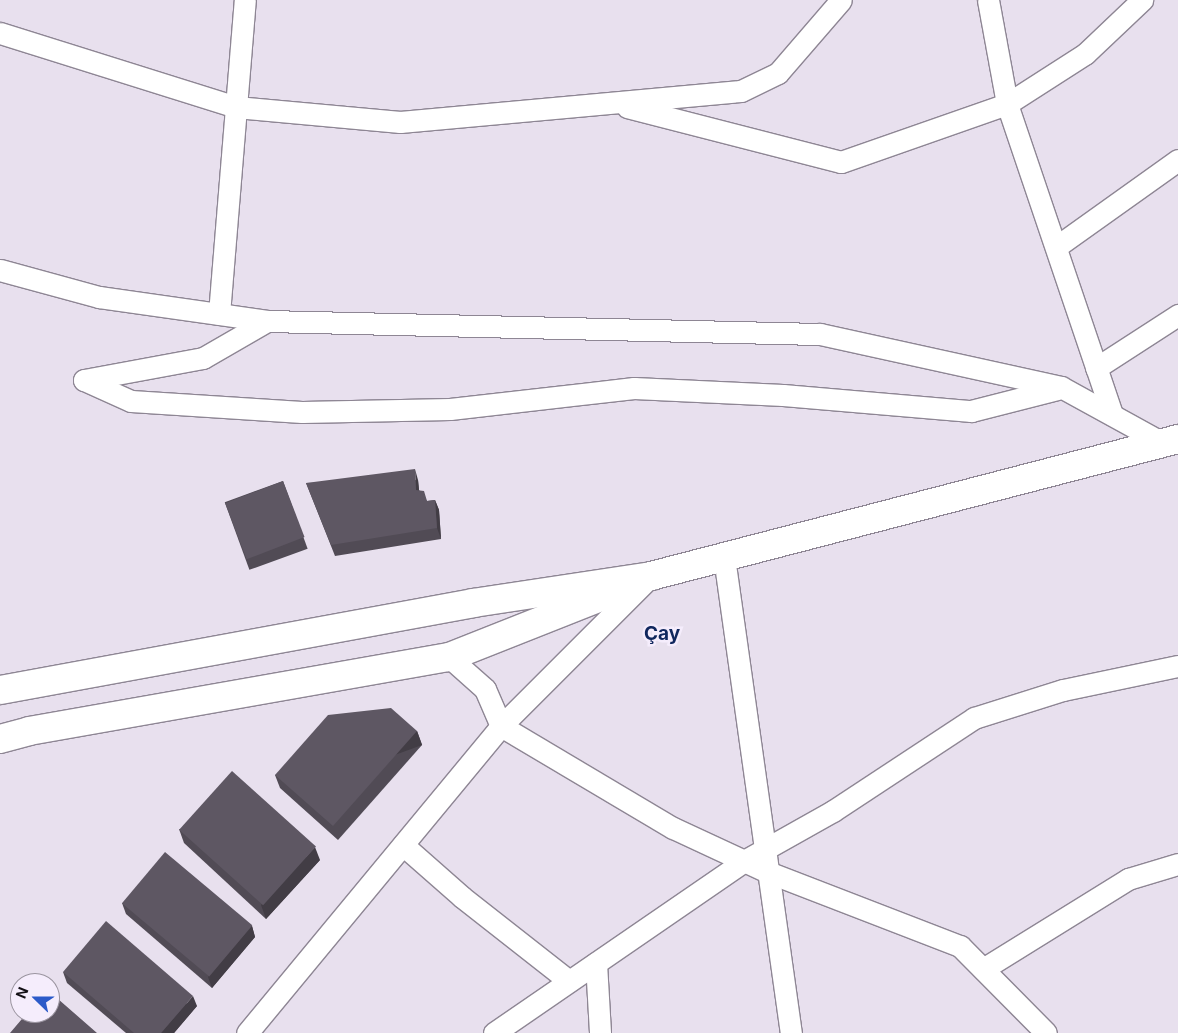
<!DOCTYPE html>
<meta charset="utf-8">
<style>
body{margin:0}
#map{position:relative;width:1178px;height:1033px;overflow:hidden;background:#e8e0ee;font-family:Inter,sans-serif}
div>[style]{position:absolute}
.roads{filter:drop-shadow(1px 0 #8e8694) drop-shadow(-1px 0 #8e8694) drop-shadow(0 1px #8e8694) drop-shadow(0 -1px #8e8694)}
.minor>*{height:21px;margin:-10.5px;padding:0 10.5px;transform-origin:10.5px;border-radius:10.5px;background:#fff}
.secondary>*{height:28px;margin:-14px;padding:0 14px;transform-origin:14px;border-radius:14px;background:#fff}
.wall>*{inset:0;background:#514b55;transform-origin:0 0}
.shaded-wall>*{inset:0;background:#423d45;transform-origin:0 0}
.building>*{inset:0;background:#5e5763;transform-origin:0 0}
span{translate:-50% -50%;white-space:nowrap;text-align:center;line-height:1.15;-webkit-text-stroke:5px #f5edfc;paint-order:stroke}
.district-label{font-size:19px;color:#10275d;font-weight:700}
.north{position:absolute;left:10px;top:973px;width:50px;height:50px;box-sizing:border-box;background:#f5edfc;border:1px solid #9a949f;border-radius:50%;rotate:292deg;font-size:14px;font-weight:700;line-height:20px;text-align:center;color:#120f14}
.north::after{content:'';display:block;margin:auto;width:18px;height:22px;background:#2b5ac9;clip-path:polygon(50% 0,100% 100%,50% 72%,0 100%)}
</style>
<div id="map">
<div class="roads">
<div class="minor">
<div style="left:988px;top:0;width:106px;rotate:79.6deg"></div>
<div style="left:1007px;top:104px;width:328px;rotate:71.3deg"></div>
<div style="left:0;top:33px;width:247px;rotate:17.4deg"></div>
<div style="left:236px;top:107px;width:165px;rotate:5.2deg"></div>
<div style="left:400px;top:122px;width:342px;rotate:-5.2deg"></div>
<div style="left:741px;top:91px;width:41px;rotate:-25.9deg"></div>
<div style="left:778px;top:73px;width:96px;rotate:-49.2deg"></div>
<div style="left:627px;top:107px;width:221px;rotate:14.4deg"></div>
<div style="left:841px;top:162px;width:176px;rotate:-19.3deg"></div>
<div style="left:1007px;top:104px;width:93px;rotate:-32.7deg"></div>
<div style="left:1085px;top:54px;width:79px;rotate:-43.5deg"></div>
<div style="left:1056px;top:247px;width:150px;rotate:-35.5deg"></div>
<div style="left:0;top:270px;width:103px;rotate:15.3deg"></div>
<div style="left:99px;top:297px;width:170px;rotate:8.1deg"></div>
<div style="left:267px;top:321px;width:553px;rotate:1.35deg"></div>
<div style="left:820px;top:334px;width:247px;rotate:12.4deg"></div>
<div style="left:1061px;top:387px;width:116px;rotate:28.8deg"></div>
<div style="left:219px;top:314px;width:315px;rotate:-85.3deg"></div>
<div style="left:1096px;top:368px;width:98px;rotate:-32.9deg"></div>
<div style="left:84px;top:380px;width:51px;rotate:24.1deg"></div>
<div style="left:131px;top:401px;width:171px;rotate:3.7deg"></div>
<div style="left:302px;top:412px;width:148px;rotate:-1.2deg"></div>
<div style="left:450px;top:409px;width:185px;rotate:-6.5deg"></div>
<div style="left:634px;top:388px;width:149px;rotate:2.7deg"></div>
<div style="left:783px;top:395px;width:189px;rotate:4.9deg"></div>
<div style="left:971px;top:411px;width:89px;rotate:-14.3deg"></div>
<div style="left:84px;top:380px;width:121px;rotate:-10.5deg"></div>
<div style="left:203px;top:358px;width:74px;rotate:-30deg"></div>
<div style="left:724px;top:557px;width:481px;rotate:82deg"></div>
<div style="left:449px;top:657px;width:48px;rotate:41.6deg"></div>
<div style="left:485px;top:689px;width:40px;rotate:66.6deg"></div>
<div style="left:501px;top:726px;width:200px;rotate:30.7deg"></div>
<div style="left:673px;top:828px;width:105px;rotate:24.9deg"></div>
<div style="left:768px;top:872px;width:206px;rotate:21.1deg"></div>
<div style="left:960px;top:946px;width:122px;rotate:45.3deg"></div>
<div style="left:403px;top:845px;width:79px;rotate:41.4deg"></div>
<div style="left:462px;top:897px;width:136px;rotate:38.1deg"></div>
<div style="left:596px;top:963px;width:70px;rotate:86.7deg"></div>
<div style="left:983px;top:969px;width:171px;rotate:-31.8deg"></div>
<div style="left:1128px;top:879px;width:52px;rotate:-16.7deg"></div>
<div style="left:247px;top:1033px;width:398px;rotate:-50.4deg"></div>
<div style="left:501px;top:726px;width:212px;rotate:-45deg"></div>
<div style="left:494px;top:1033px;width:303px;rotate:-34.5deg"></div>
<div style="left:744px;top:861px;width:102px;rotate:-29.3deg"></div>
<div style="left:833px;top:811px;width:169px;rotate:-33.4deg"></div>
<div style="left:974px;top:718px;width:93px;rotate:-17.5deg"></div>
<div style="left:1063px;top:690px;width:117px;rotate:-11.8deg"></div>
</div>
<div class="secondary">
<div style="left:0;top:690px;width:481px;rotate:-10.4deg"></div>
<div style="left:473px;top:603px;width:180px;rotate:-8.6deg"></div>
<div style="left:651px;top:576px;width:545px;rotate:-14.57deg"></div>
<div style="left:0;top:739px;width:30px;rotate:-15deg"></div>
<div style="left:29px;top:731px;width:426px;rotate:-10deg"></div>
<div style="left:449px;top:657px;width:171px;rotate:-21.6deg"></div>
</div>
</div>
<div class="wall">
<div style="clip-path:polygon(418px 480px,419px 490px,427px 501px,435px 500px,439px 510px,441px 539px,335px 556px,306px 483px)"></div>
<div style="left:283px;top:481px;width:72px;height:62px;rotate:70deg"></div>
<div style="clip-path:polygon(417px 731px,422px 745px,338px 840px,280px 788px,275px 775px)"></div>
<div style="clip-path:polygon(179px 829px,320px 860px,266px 919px,184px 843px)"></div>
<div style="clip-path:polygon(122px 903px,252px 926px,255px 937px,212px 988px,126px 914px)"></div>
<div style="clip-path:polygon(63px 972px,197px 1006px,174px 1033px,126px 1033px,67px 983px)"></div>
</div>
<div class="shaded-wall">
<div style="clip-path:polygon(415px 469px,418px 480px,420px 500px,416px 490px)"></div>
<div style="clip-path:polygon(435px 500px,439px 510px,441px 539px,437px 528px)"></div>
<div style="left:417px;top:731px;width:15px;height:127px;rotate:70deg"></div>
<div style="clip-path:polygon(315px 847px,320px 860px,266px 919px,261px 905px)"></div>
<div style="clip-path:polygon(252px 926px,255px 937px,212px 988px,208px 977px)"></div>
<div style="clip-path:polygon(193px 996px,197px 1006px,174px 1033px,161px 1033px)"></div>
</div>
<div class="building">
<div style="clip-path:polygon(415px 469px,416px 490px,424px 491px,427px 501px,435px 500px,437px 528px,331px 545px,306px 483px)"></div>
<div style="left:283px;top:481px;width:60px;height:62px;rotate:69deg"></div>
<div style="clip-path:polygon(391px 708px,417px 731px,333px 826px,275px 775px,328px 715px)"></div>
<div style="left:232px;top:771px;width:113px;height:79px;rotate:42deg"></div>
<div style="left:165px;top:852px;width:114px;height:67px;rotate:40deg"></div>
<div style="clip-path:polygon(106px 921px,193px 996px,161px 1033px,134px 1033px,63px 972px)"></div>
<div style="clip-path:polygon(50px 992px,97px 1033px,10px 1033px,27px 1013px,50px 1013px)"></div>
</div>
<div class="district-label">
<span style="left:662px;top:634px">Çay</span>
</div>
<div class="north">N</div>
</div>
